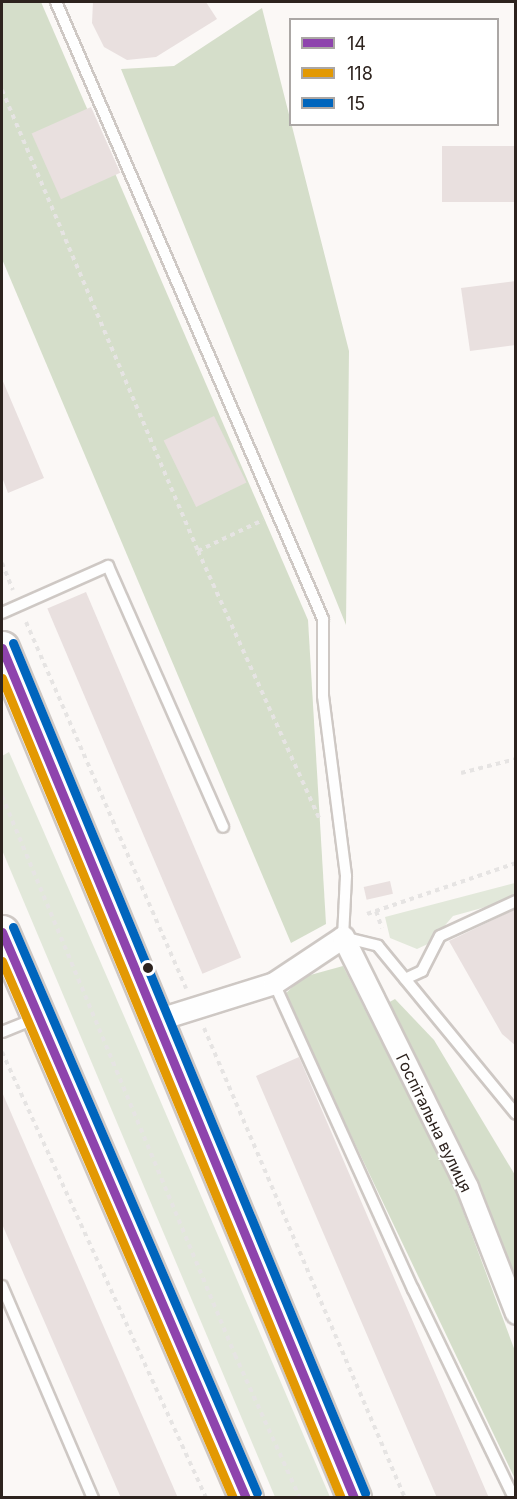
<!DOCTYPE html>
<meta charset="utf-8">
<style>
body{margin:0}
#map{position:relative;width:517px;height:1499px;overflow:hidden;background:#fbf8f6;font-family:Inter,sans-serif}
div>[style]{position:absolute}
.green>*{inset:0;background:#e2e8da}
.forest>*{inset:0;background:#d5deca}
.building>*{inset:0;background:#e9e0df;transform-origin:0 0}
.path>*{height:4px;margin-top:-2px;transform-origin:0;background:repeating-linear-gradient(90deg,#e6e4e3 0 4.5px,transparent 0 9px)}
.roads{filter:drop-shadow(2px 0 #cec8c4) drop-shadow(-2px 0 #cec8c4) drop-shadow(0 2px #cec8c4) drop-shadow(0 -2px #cec8c4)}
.service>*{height:10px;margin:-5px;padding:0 5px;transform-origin:5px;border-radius:5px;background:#fefefe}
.minor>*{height:21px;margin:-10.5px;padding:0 10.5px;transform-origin:10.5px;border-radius:10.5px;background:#fefefe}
.primary>*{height:33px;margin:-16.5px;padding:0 16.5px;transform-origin:16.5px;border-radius:16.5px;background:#fefefe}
.bus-1>*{height:9px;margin:-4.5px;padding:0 4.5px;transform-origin:4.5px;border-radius:4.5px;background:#8e44ad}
.bus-2>*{height:9px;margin:-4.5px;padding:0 4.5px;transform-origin:4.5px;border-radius:4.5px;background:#e39903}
.bus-3>*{height:9px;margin:-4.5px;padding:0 4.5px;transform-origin:4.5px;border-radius:4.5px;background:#0065bd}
.dots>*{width:16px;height:16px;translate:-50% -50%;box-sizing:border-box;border:3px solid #fff;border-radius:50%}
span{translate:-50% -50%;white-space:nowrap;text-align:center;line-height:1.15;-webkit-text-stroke:4.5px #fff;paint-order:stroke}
.street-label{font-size:16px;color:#2d231e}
.frame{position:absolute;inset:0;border:3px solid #2d231e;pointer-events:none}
.legend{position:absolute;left:289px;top:18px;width:210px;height:108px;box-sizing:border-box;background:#fff;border:2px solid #aba7a5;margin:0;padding:8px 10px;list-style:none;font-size:18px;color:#2d231e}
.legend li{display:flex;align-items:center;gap:12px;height:30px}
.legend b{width:30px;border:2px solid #aba7a5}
</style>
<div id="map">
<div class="green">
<div style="clip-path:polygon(9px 752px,124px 1016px,330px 1497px,275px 1497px,2px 850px,2px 756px)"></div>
<div style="clip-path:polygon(515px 883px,515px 899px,453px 916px,430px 943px,417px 949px,390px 938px,385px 917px)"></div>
</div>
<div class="forest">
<div style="clip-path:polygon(2px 2px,41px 2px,308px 620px,326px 924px,291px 943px,2px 259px)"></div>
<div style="clip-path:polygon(262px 8px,349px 351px,346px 625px,121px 69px,174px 66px)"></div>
<div style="clip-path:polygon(343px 966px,453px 1184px,515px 1351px,515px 1479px,284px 995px,303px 977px)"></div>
<div style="clip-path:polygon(395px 999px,434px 1040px,515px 1175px,515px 1293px,384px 1005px)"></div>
</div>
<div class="building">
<div style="clip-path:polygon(93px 2px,206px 2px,217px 19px,156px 57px,127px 60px,104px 47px,92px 23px)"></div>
<div style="left:91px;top:107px;width:72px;height:65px;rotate:66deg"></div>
<div style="left:516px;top:146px;width:56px;height:74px;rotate:90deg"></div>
<div style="clip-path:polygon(516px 281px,516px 345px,470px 351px,461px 288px)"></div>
<div style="clip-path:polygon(2px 379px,44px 478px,8px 493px,2px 477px)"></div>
<div style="left:214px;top:416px;width:74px;height:56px;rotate:64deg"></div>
<div style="left:86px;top:592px;width:397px;height:42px;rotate:67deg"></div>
<div style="left:390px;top:881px;width:13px;height:27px;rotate:77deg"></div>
<div style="clip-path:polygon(516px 909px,516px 1046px,502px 1034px,449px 941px)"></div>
<div style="clip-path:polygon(299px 1057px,401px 1294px,489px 1498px,437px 1498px,349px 1293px,256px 1076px)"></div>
<div style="clip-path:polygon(2px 1092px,178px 1498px,121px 1498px,2px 1224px)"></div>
</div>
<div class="path">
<div style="left:2px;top:90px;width:501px;rotate:66.97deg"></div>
<div style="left:198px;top:551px;width:72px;rotate:-25.5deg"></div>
<div style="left:198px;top:551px;width:293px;rotate:65.6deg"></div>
<div style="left:2px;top:563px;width:29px;rotate:68deg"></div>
<div style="left:26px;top:622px;width:400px;rotate:66.4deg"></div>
<div style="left:461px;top:773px;width:57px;rotate:-14.3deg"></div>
<div style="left:2px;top:796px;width:606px;rotate:67.37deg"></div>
<div style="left:235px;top:1355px;width:157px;rotate:65.6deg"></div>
<div style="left:376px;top:911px;width:18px;rotate:71deg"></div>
<div style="left:367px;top:914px;width:157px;rotate:-18.9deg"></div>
<div style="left:204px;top:1028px;width:511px;rotate:66.85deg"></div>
<div style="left:2px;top:1052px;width:490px;rotate:65.4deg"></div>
</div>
<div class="roads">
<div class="service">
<div style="left:56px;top:2px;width:672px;rotate:66.6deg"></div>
<div style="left:323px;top:619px;width:77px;rotate:90deg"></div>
<div style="left:323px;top:696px;width:181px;rotate:82.7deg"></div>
<div style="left:346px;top:876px;width:61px;rotate:92.8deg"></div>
<div style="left:343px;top:937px;width:36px;rotate:14deg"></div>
<div style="left:378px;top:946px;width:217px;rotate:50.6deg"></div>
<div style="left:2px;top:613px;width:116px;rotate:-23.9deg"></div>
<div style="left:108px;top:566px;width:285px;rotate:66.2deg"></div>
<div style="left:405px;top:979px;width:19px;rotate:-25deg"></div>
<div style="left:422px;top:971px;width:39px;rotate:-63deg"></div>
<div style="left:440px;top:936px;width:84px;rotate:-24.7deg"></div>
<div style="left:274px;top:983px;width:336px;rotate:65.6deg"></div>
<div style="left:413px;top:1289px;width:232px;rotate:64.2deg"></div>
<div style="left:2px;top:1032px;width:35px;rotate:-22deg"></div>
<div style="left:2px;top:1286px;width:231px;rotate:66.8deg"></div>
</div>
<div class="minor">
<div style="left:156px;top:1020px;width:124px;rotate:-17.4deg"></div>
<div style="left:274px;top:983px;width:83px;rotate:-33.7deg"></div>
<div style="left:343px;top:937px;width:279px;rotate:63.6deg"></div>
<div style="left:467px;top:1187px;width:135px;rotate:68.7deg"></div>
</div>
<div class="primary">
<div style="left:2px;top:648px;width:920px;rotate:67.5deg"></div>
<div style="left:2px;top:932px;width:616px;rotate:66.68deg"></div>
</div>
</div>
<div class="bus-1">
<div style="left:2px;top:648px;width:920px;rotate:67.5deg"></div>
<div style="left:2px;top:932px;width:616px;rotate:66.68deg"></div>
</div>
<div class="bus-2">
<div style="left:2px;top:678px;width:887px;rotate:67.54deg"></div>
<div style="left:2px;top:961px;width:585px;rotate:66.72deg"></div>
</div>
<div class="bus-3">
<div style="left:13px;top:643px;width:920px;rotate:67.5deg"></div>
<div style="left:13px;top:927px;width:616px;rotate:66.68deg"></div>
</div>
<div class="dots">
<div style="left:148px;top:968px;background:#2d231e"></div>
</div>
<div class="street-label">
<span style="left:434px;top:1123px;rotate:64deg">Госпітальна вулиця</span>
</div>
<div class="frame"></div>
<ul class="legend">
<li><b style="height:8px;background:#8e44ad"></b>14</li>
<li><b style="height:8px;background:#e39903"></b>118</li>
<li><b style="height:8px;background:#0065bd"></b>15</li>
</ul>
</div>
